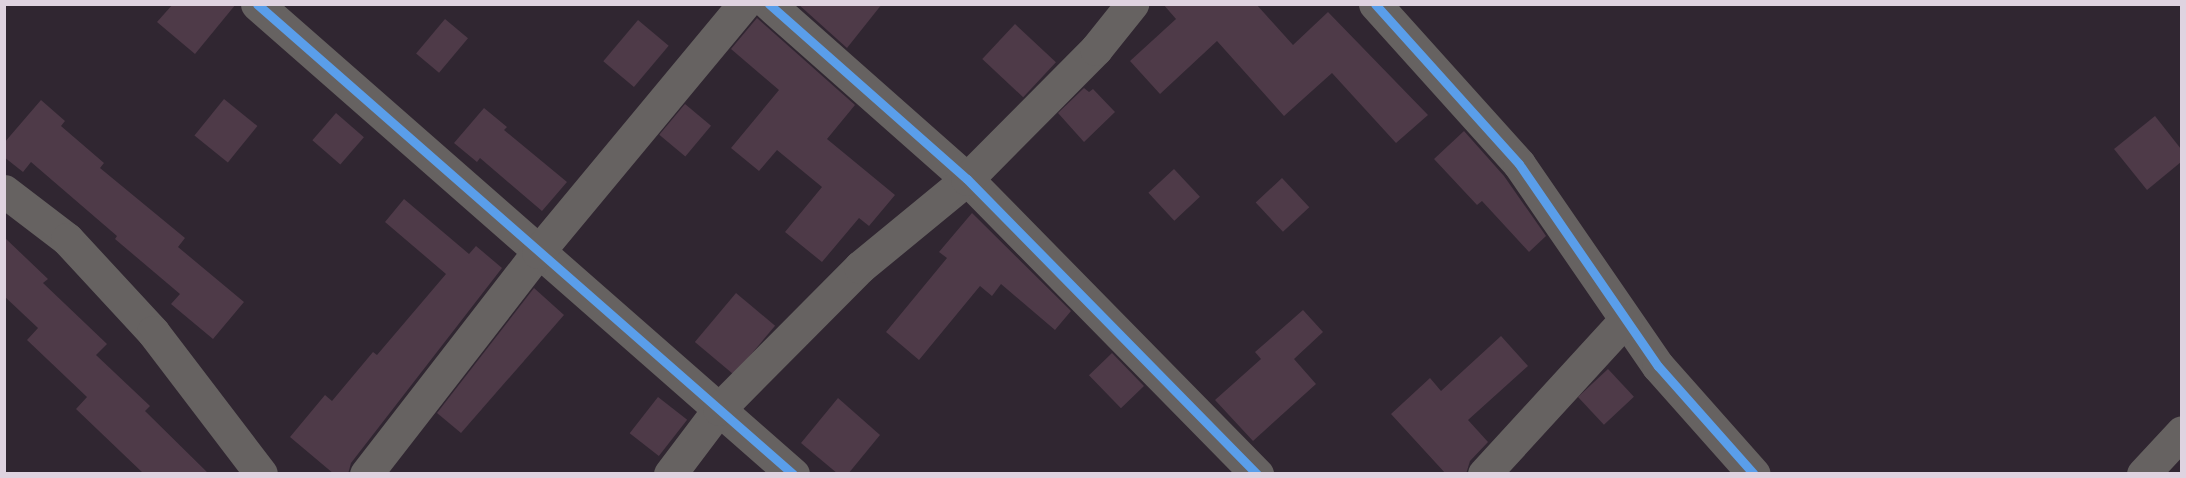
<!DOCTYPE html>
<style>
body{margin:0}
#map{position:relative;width:2186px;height:478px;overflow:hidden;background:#302631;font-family:Montserrat,sans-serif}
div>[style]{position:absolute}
.building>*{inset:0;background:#4e3a48;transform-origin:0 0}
.minor>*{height:33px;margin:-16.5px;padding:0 16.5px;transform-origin:16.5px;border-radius:16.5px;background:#666261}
.cycleway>*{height:9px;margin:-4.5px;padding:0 4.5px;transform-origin:4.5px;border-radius:4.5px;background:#5a9eea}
span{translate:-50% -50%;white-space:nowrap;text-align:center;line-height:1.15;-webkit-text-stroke:5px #160f17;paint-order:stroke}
.frame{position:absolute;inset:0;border:6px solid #dfd3e0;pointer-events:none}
</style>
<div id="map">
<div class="building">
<div style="clip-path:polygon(173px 4px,236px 4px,195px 54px,157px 22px)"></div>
<div style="clip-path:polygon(798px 4px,882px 4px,847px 48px)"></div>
<div style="clip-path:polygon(1163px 4px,1256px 4px,1293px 45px,1328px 12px,1428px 115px,1396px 143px,1332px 73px,1284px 116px,1217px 41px,1160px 94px,1130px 61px,1176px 19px)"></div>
<div style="clip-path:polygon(757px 18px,855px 105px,827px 139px,895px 195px,869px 226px,859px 218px,822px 262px,785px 232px,822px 187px,777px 150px,759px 171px,731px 148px,779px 90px,731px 49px)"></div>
<div style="left:445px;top:19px;width:30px;height:45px;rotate:40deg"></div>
<div style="left:638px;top:20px;width:40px;height:54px;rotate:40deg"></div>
<div style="left:1015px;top:24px;width:56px;height:48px;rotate:43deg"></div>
<div style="clip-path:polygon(1084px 88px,1089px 92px,1093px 89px,1115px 112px,1084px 142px,1058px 113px)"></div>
<div style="left:224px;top:99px;width:43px;height:47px;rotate:39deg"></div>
<div style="clip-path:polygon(41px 100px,65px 121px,61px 126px,104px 163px,100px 168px,185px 238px,178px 247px,244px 302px,213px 339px,171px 304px,180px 294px,115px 239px,117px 236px,31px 162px,23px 172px,4px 157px,4px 143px)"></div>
<div style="left:685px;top:104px;width:34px;height:40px;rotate:40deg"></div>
<div style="clip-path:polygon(484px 108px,507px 127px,504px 130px,567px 182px,542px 211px,480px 158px,477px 162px,454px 143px)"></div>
<div style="left:336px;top:113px;width:37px;height:36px;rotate:41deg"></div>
<div style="clip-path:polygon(2155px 116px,2181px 149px,2181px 162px,2147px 190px,2114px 149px)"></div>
<div style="clip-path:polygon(1464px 131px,1504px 176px,1546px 236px,1529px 252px,1482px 201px,1477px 205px,1434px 159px)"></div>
<div style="left:1174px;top:169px;width:38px;height:35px;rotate:47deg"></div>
<div style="left:1282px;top:178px;width:40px;height:36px;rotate:47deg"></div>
<div style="clip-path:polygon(404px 199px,469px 254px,476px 246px,502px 268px,351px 463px,348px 474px,334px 474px,290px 437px,325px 395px,332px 401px,373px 352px,377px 355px,446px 274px,385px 222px)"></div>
<div style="clip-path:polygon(972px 213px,1071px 311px,1055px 330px,1001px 284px,992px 296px,980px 286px,919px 360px,886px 332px,947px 258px,939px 252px)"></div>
<div style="clip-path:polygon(4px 237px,48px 279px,43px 283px,107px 344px,96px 355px,150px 406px,145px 411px,209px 474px,144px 474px,76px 409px,87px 397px,27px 340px,38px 328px,4px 296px)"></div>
<div style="clip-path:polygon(534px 288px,564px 315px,461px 433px,437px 413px)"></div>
<div style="left:736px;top:293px;width:51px;height:64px;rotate:40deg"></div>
<div style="clip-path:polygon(1303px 310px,1323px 332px,1294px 359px,1316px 384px,1253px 441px,1215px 400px,1261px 359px,1255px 352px)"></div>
<div style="clip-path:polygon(1501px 336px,1528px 366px,1468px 420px,1488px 442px,1470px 461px,1466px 474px,1446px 474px,1391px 414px,1430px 378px,1441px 391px)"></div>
<div style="left:1112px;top:353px;width:46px;height:32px;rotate:46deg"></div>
<div style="left:1608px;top:369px;width:38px;height:41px;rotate:47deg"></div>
<div style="left:658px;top:397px;width:37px;height:46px;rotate:38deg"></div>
<div style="clip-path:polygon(838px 398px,880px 435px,848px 474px,838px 474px,801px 443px)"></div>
</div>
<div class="minor">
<div style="left:257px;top:4px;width:713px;rotate:41.25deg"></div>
<div style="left:769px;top:4px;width:264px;rotate:41.5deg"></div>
<div style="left:967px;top:179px;width:414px;rotate:45.5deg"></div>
<div style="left:1375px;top:4px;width:215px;rotate:48deg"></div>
<div style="left:1519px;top:164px;width:245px;rotate:55.5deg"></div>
<div style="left:1658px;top:366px;width:144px;rotate:48.4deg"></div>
<div style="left:4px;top:191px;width:79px;rotate:37.3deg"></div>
<div style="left:67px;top:239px;width:127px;rotate:47.2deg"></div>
<div style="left:153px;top:332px;width:178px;rotate:52.7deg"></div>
<div style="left:366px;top:474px;width:281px;rotate:-52.2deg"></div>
<div style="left:538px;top:252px;width:322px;rotate:-50.3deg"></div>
<div style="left:670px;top:474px;width:81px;rotate:-53deg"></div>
<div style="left:719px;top:409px;width:200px;rotate:-45.2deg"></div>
<div style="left:860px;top:267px;width:139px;rotate:-39.4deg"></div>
<div style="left:967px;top:179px;width:183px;rotate:-45.2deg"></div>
<div style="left:1096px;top:49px;width:58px;rotate:-51.3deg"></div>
<div style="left:1484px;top:474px;width:209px;rotate:-47.5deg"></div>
<div style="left:2143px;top:474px;width:57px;rotate:-47.1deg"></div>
</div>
<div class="cycleway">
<div style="left:257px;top:4px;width:713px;rotate:41.25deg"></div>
<div style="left:769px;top:4px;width:264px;rotate:41.5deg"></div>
<div style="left:967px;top:179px;width:414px;rotate:45.5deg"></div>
<div style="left:1375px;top:4px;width:215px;rotate:48deg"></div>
<div style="left:1519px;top:164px;width:245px;rotate:55.5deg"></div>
<div style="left:1658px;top:366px;width:144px;rotate:48.4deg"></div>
</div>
<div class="frame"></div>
</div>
